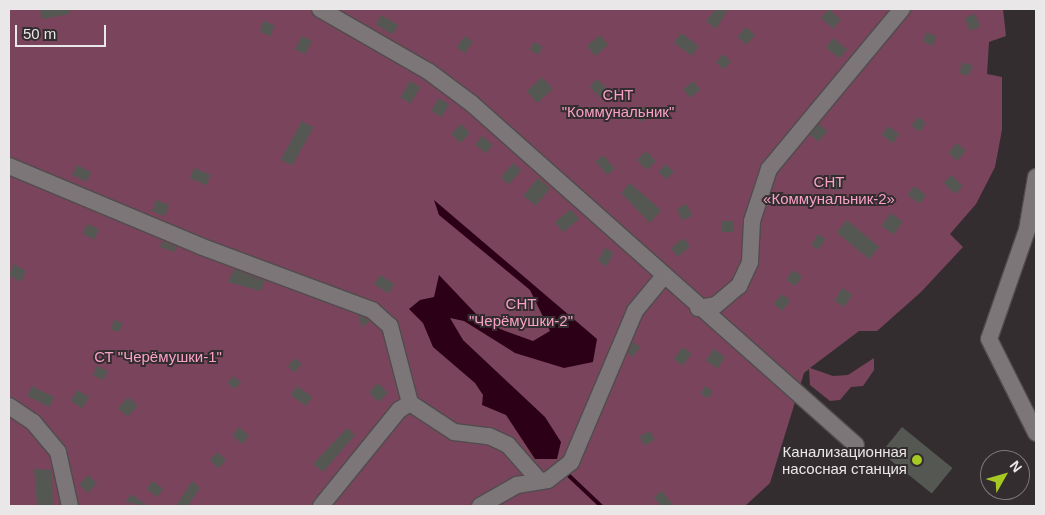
<!DOCTYPE html>
<meta charset="utf-8">
<style>
body{margin:0}
#map{position:relative;width:1045px;height:515px;overflow:hidden;background:#332d2f;font-family:Arial,sans-serif}
div>[style]{position:absolute}
.green>*{inset:0;background:#7a455c}
.water>*{inset:0;background:#2c0016}
.stream>*{height:4px;margin:-2px;padding:0 2px;transform-origin:2px;border-radius:2px;background:#2c0016}
.building>*{inset:0;background:#555752;transform-origin:0 0}
.roads{filter:drop-shadow(1px 0 #504c4d) drop-shadow(-1px 0 #504c4d) drop-shadow(0 1px #504c4d) drop-shadow(0 -1px #504c4d)}
.minor>*{height:16px;margin:-8px;padding:0 8px;transform-origin:8px;border-radius:8px;background:#7d7678}
.dots>*{width:14px;height:14px;translate:-50% -50%;box-sizing:border-box;border:2px solid #332d2f;border-radius:50%}
span{translate:-50% -50%;white-space:nowrap;text-align:center;line-height:1.15;-webkit-text-stroke:4px #332d2f;paint-order:stroke}
.park-label{font-size:15px;color:#f9a1c6}
.poi-label{font-size:15px;color:#eae7e8}
.right{translate:-100% -50%;text-align:right}
.frame{position:absolute;inset:0;border:10px solid #eae7e8;pointer-events:none}
.north{position:absolute;left:980px;top:450px;width:50px;height:50px;box-sizing:border-box;background:#332d2f;border:1px solid #7c7779;border-radius:50%;rotate:52deg;font-size:14px;font-weight:700;line-height:20px;text-align:center;color:#eae7e8}
.north::after{content:'';display:block;margin:auto;width:18px;height:22px;background:#a5c823;clip-path:polygon(50% 0,100% 100%,50% 72%,0 100%)}
.scale{position:absolute;left:15px;top:25px;width:91px;height:22px;box-sizing:border-box;border:2px solid #eae7e8;border-top:0;padding-left:6px;font-size:15px;line-height:18px;white-space:nowrap;color:#eae7e8;-webkit-text-stroke:4px #332d2f;paint-order:stroke}
</style>
<div id="map">
<div class="green">
<div style="clip-path:polygon(9px 9px,1003px 9px,1006px 36px,989px 42px,987px 74px,1002px 77px,1002px 130px,995px 167px,976px 204px,950px 234px,963px 247px,921px 292px,877px 331px,859px 331px,810px 368px,833px 376px,848px 375px,874px 358px,874px 370px,863px 386px,851px 387px,840px 400px,830px 401px,810px 385px,809px 369px,804px 373px,770px 483px,745px 506px,9px 506px)"></div>
</div>
<div class="water">
<div style="clip-path:polygon(434px 200px,597px 339px,593px 362px,564px 368px,515px 353px,464px 321px,450px 318px,463px 340px,545px 417px,561px 442px,557px 459px,535px 459px,506px 415px,482px 405px,483px 395px,475px 383px,433px 347px,423px 323px,409px 309px,420px 300px,434px 297px,439px 275px,477px 315px,500px 329px,533px 341px,550px 331px,530px 290px,439px 215px)"></div>
</div>
<div class="stream">
<div style="left:564px;top:471px;width:51px;rotate:43.4deg"></div>
</div>
<div class="building">
<div style="clip-path:polygon(45px 9px,69px 9px,70px 14px,42px 19px,40px 10px)"></div>
<div style="clip-path:polygon(716px 9px,728px 9px,716px 29px,706px 21px)"></div>
<div style="left:829px;top:9px;width:16px;height:12px;rotate:43deg"></div>
<div style="left:975px;top:14px;width:14px;height:11px;rotate:69deg"></div>
<div style="left:381px;top:15px;width:20px;height:11px;rotate:30deg"></div>
<div style="clip-path:polygon(263px 21px,274px 25px,271px 36px,260px 32px)"></div>
<div style="left:746px;top:27px;width:12px;height:13px;rotate:42deg"></div>
<div style="left:927px;top:32px;width:11px;height:10px;rotate:27deg"></div>
<div style="left:681px;top:33px;width:22px;height:12px;rotate:36deg"></div>
<div style="left:600px;top:35px;width:13px;height:17px;rotate:51deg"></div>
<div style="left:302px;top:36px;width:11px;height:15px;rotate:27deg"></div>
<div style="left:465px;top:36px;width:10px;height:14px;rotate:37deg"></div>
<div style="left:833px;top:38px;width:18px;height:12px;rotate:38deg"></div>
<div style="left:534px;top:42px;width:10px;height:9px;rotate:29deg"></div>
<div style="left:723px;top:54px;width:11px;height:11px;rotate:41deg"></div>
<div style="clip-path:polygon(963px 62px,973px 66px,968px 76px,959px 73px)"></div>
<div style="left:542px;top:77px;width:16px;height:21px;rotate:47deg"></div>
<div style="left:597px;top:79px;width:18px;height:11px;rotate:43deg"></div>
<div style="left:410px;top:81px;width:12px;height:19px;rotate:31deg"></div>
<div style="left:693px;top:81px;width:11px;height:13px;rotate:49deg"></div>
<div style="left:439px;top:98px;width:12px;height:15px;rotate:31deg"></div>
<div style="left:645px;top:107px;width:11px;height:11px;rotate:63deg"></div>
<div style="left:918px;top:117px;width:10px;height:11px;rotate:37deg"></div>
<div style="left:302px;top:121px;width:13px;height:44px;rotate:29deg"></div>
<div style="left:461px;top:124px;width:13px;height:14px;rotate:45deg"></div>
<div style="left:819px;top:124px;width:11px;height:14px;rotate:41deg"></div>
<div style="left:888px;top:126px;width:14px;height:11px;rotate:36deg"></div>
<div style="left:482px;top:136px;width:14px;height:11px;rotate:39deg"></div>
<div style="left:957px;top:143px;width:12px;height:13px;rotate:42deg"></div>
<div style="left:646px;top:151px;width:14px;height:13px;rotate:45deg"></div>
<div style="left:603px;top:155px;width:18px;height:10px;rotate:49deg"></div>
<div style="left:513px;top:163px;width:11px;height:19px;rotate:41deg"></div>
<div style="left:666px;top:164px;width:11px;height:11px;rotate:45deg"></div>
<div style="left:77px;top:165px;width:16px;height:11px;rotate:27deg"></div>
<div style="left:194px;top:168px;width:18px;height:11px;rotate:22deg"></div>
<div style="left:834px;top:173px;width:13px;height:13px;rotate:39deg"></div>
<div style="left:951px;top:175px;width:16px;height:11px;rotate:43deg"></div>
<div style="left:538px;top:178px;width:16px;height:23px;rotate:40deg"></div>
<div style="clip-path:polygon(630px 183px,661px 210px,650px 223px,621px 193px)"></div>
<div style="left:914px;top:186px;width:15px;height:11px;rotate:37deg"></div>
<div style="left:156px;top:200px;width:14px;height:12px;rotate:21deg"></div>
<div style="left:687px;top:204px;width:13px;height:11px;rotate:67deg"></div>
<div style="left:571px;top:209px;width:13px;height:21px;rotate:51deg"></div>
<div style="left:891px;top:213px;width:15px;height:16px;rotate:37deg"></div>
<div style="left:847px;top:220px;width:42px;height:16px;rotate:40deg"></div>
<div style="left:722px;top:221px;width:12px;height:11px"></div>
<div style="left:87px;top:224px;width:13px;height:11px;rotate:23deg"></div>
<div style="left:818px;top:234px;width:9px;height:13px;rotate:32deg"></div>
<div style="left:683px;top:238px;width:11px;height:16px;rotate:49deg"></div>
<div style="clip-path:polygon(162px 241px,177px 247px,175px 252px,160px 247px)"></div>
<div style="left:605px;top:248px;width:10px;height:15px;rotate:29deg"></div>
<div style="clip-path:polygon(14px 264px,26px 271px,21px 282px,9px 275px)"></div>
<div style="clip-path:polygon(234px 269px,265px 281px,261px 291px,228px 282px)"></div>
<div style="left:793px;top:270px;width:11px;height:12px;rotate:34deg"></div>
<div style="left:380px;top:275px;width:17px;height:11px;rotate:33deg"></div>
<div style="left:842px;top:288px;width:12px;height:15px;rotate:31deg"></div>
<div style="left:782px;top:294px;width:11px;height:13px;rotate:41deg"></div>
<div style="clip-path:polygon(358px 315px,367px 319px,370px 321px,362px 327px)"></div>
<div style="left:114px;top:320px;width:9px;height:10px;rotate:18deg"></div>
<div style="clip-path:polygon(633px 342px,640px 347px,633px 357px,628px 353px)"></div>
<div style="left:683px;top:347px;width:11px;height:15px;rotate:38deg"></div>
<div style="left:714px;top:349px;width:14px;height:14px;rotate:36deg"></div>
<div style="left:295px;top:358px;width:9px;height:11px;rotate:41deg"></div>
<div style="left:97px;top:366px;width:12px;height:10px;rotate:24deg"></div>
<div style="clip-path:polygon(234px 376px,241px 383px,234px 389px,227px 383px)"></div>
<div style="left:378px;top:383px;width:14px;height:13px;rotate:45deg"></div>
<div style="left:32px;top:386px;width:25px;height:11px;rotate:27deg"></div>
<div style="left:297px;top:386px;width:19px;height:11px;rotate:36deg"></div>
<div style="left:705px;top:386px;width:9px;height:9px;rotate:32deg"></div>
<div style="left:77px;top:390px;width:14px;height:13px;rotate:30deg"></div>
<div style="left:128px;top:397px;width:13px;height:15px;rotate:42deg"></div>
<div style="left:239px;top:427px;width:13px;height:11px;rotate:39deg"></div>
<div style="left:902px;top:427px;width:65px;height:33px;rotate:39deg"></div>
<div style="clip-path:polygon(347px 428px,355px 435px,323px 472px,313px 464px)"></div>
<div style="left:650px;top:431px;width:10px;height:12px;rotate:61deg"></div>
<div style="left:217px;top:452px;width:12px;height:11px;rotate:42deg"></div>
<div style="clip-path:polygon(34px 469px,52px 470px,53px 506px,37px 506px)"></div>
<div style="left:88px;top:475px;width:12px;height:13px;rotate:42deg"></div>
<div style="left:153px;top:481px;width:13px;height:10px;rotate:39deg"></div>
<div style="clip-path:polygon(192px 481px,200px 488px,188px 506px,176px 506px)"></div>
<div style="clip-path:polygon(662px 491px,674px 506px,661px 506px,654px 497px)"></div>
<div style="clip-path:polygon(131px 494px,148px 506px,125px 502px)"></div>
</div>
<div class="roads">
<div class="minor">
<div style="left:320px;top:9px;width:125px;rotate:29.9deg"></div>
<div style="left:428px;top:71px;width:54px;rotate:36.7deg"></div>
<div style="left:471px;top:103px;width:515px;rotate:41.62deg"></div>
<div style="left:9px;top:166px;width:207px;rotate:22.7deg"></div>
<div style="left:200px;top:246px;width:184px;rotate:20.4deg"></div>
<div style="left:372px;top:310px;width:24px;rotate:42deg"></div>
<div style="left:390px;top:326px;width:80px;rotate:75.4deg"></div>
<div style="left:1036px;top:177px;width:54px;rotate:99.6deg"></div>
<div style="left:1027px;top:230px;width:115px;rotate:109.2deg"></div>
<div style="left:989px;top:339px;width:105px;rotate:63.4deg"></div>
<div style="left:698px;top:308px;width:18px;rotate:-9deg"></div>
<div style="left:716px;top:305px;width:30px;rotate:-40deg"></div>
<div style="left:739px;top:286px;width:26px;rotate:-65deg"></div>
<div style="left:750px;top:262px;width:41px;rotate:-87.2deg"></div>
<div style="left:752px;top:221px;width:55px;rotate:-71.9deg"></div>
<div style="left:769px;top:169px;width:208px;rotate:-50.3deg"></div>
<div style="left:9px;top:406px;width:29px;rotate:34deg"></div>
<div style="left:33px;top:422px;width:39px;rotate:50deg"></div>
<div style="left:58px;top:452px;width:55px;rotate:77.5deg"></div>
<div style="left:321px;top:506px;width:124px;rotate:-50.9deg"></div>
<div style="left:399px;top:410px;width:13px;rotate:-32deg"></div>
<div style="left:410px;top:403px;width:53px;rotate:33.4deg"></div>
<div style="left:454px;top:432px;width:35px;rotate:7deg"></div>
<div style="left:489px;top:436px;width:21px;rotate:25deg"></div>
<div style="left:508px;top:445px;width:45px;rotate:48.6deg"></div>
<div style="left:480px;top:506px;width:43px;rotate:-29.6deg"></div>
<div style="left:517px;top:485px;width:31px;rotate:-9deg"></div>
<div style="left:548px;top:480px;width:29px;rotate:-38deg"></div>
<div style="left:571px;top:462px;width:164px;rotate:-67deg"></div>
<div style="left:635px;top:311px;width:45px;rotate:-50.4deg"></div>
</div>
</div>
<div class="dots">
<div style="left:917px;top:460px;background:#a5c823"></div>
</div>
<div class="park-label">
<span style="left:618px;top:103px">СНТ<br>"Коммунальник"</span>
<span style="left:829px;top:190px">СНТ<br>«Коммунальник-2»</span>
<span style="left:521px;top:312px">СНТ<br>"Черёмушки-2"</span>
<span style="left:158px;top:357px">СТ "Черёмушки-1"</span>
</div>
<div class="poi-label">
<span class="right" style="left:907px;top:460px">Канализационная<br>насосная станция</span>
</div>
<div class="frame"></div>
<div class="north">N</div>
<div class="scale">50 m</div>
</div>
